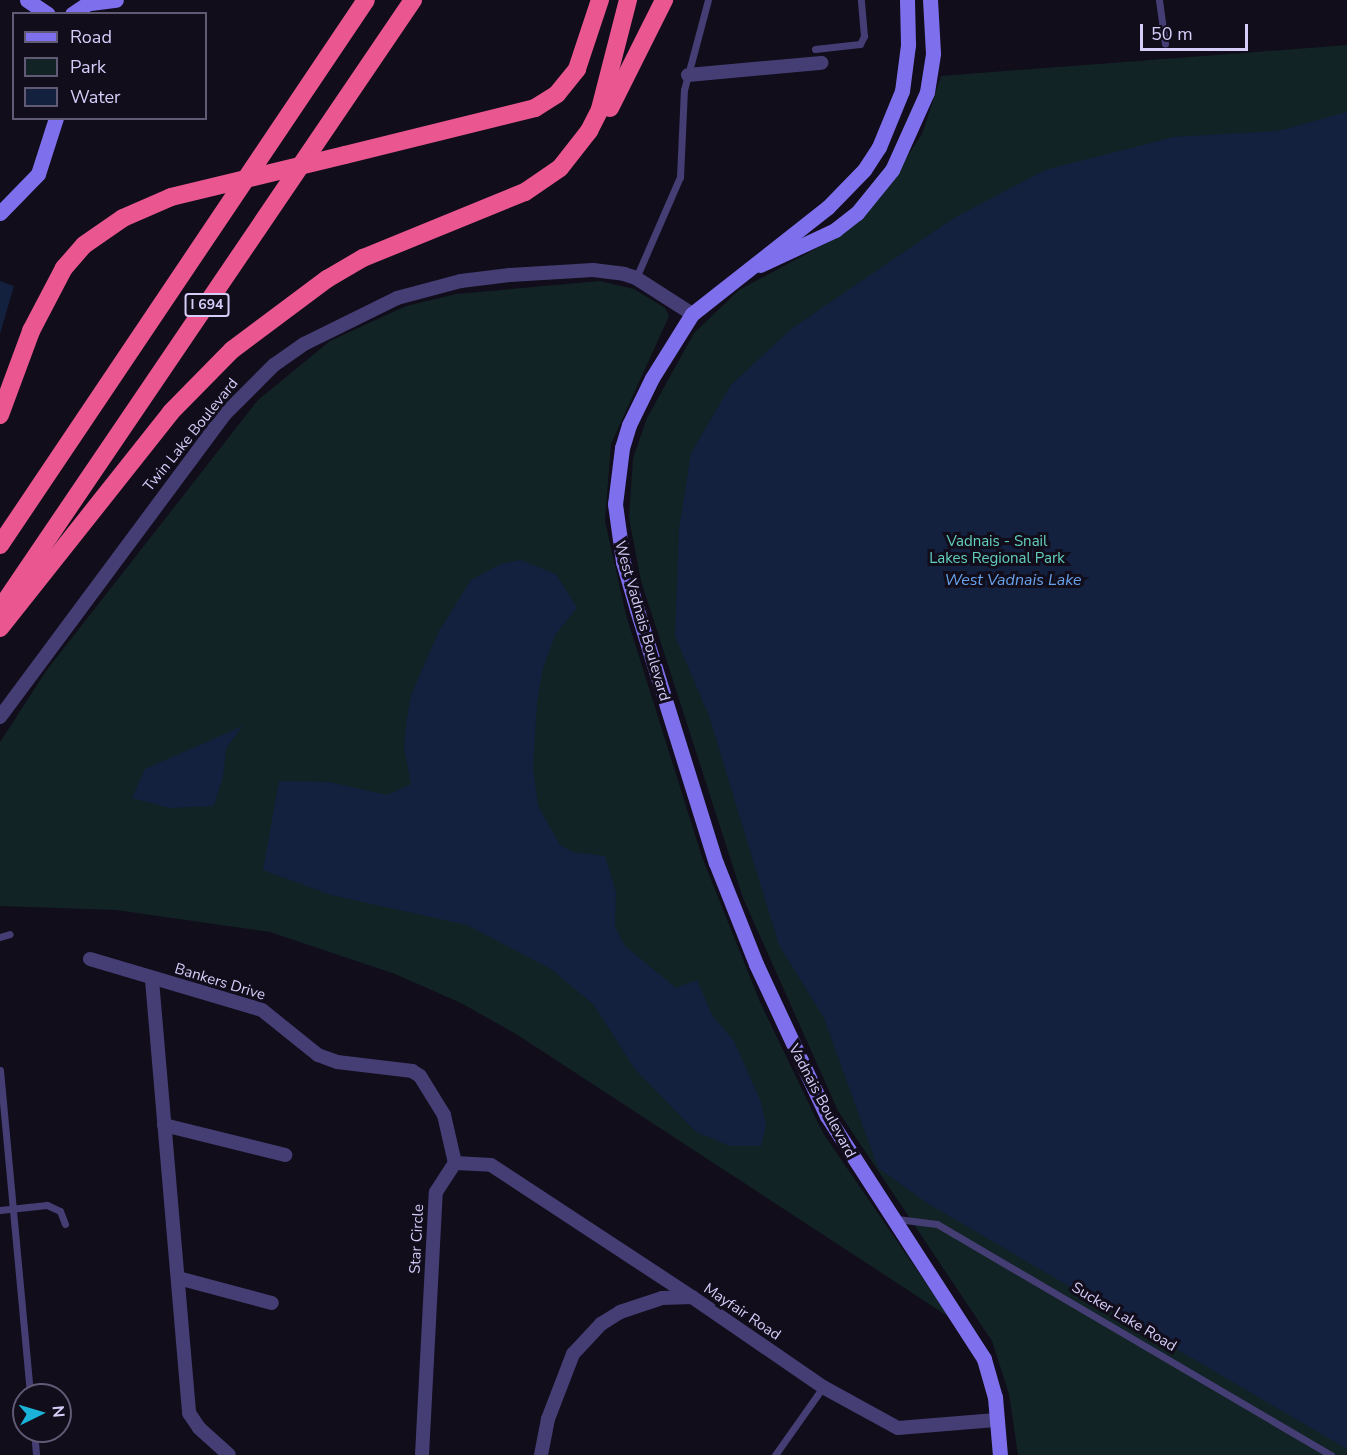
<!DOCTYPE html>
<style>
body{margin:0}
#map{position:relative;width:1347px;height:1455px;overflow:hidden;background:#110d1b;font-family:"Nunito Sans",sans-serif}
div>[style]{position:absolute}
.green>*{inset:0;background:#112324}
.water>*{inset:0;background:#13203e}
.lane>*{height:7px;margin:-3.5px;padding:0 3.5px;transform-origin:3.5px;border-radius:3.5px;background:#453e74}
.street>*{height:14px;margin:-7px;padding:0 7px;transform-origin:7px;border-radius:7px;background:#453e74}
.secondary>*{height:15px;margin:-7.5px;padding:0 7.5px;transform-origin:7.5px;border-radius:7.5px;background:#7e70ed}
.highway>*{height:18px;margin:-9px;padding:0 9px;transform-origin:9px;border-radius:9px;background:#ea5790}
.highway-bridge>*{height:18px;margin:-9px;padding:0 9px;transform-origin:9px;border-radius:9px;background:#ea5790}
span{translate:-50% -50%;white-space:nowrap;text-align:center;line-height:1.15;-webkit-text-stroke:6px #110d1b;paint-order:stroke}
.shield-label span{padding:2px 4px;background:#110d1b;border:2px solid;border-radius:4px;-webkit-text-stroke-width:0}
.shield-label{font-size:14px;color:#d6cdf9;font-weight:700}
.street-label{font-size:15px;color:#d6cdf9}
.park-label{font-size:15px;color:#63cfbd}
.water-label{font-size:16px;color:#68a3ec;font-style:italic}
.legend{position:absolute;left:12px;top:12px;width:195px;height:108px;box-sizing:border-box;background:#110d1b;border:2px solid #605a74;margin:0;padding:8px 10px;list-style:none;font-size:18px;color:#d6cdf9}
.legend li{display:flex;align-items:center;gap:12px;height:30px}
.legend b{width:30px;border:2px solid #605a74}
.north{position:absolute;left:12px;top:1383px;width:60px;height:60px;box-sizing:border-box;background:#110d1b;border:2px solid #605a74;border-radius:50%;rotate:85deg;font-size:16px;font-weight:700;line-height:24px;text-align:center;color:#d6cdf9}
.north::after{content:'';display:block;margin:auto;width:21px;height:27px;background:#1bb3d7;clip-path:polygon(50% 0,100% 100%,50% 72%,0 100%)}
.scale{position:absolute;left:1140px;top:24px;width:108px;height:27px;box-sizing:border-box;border:3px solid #d6cdf9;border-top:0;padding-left:8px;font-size:18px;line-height:21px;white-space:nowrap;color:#d6cdf9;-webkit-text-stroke:4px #110d1b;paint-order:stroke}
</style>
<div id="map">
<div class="green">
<div style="clip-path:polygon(1347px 45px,1347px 1455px,1018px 1455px,1009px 1394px,992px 1341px,838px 1111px,743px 898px,641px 581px,629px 518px,633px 458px,647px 418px,694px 333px,739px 290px,834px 239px,880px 198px,922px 134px,941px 76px)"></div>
<div style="clip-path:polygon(600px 281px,634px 289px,665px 308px,669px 316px,611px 444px,605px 521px,626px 615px,702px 857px,760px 1002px,823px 1133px,949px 1317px,516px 1034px,461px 1003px,395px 974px,270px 932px,116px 910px,0 906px,0 742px,46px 671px,258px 400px,330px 341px,406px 306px,456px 294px)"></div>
</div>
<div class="water">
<div style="clip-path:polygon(1347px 112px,1347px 1449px,927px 1203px,878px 1168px,824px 1018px,779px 945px,709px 716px,675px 636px,679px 529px,691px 453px,731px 385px,791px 329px,954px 218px,1045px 170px,1174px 137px,1278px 131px)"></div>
<div style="clip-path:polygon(0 281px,14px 286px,0 334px)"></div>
<div style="clip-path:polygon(521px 560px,556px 574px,577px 608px,555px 635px,543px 668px,537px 703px,533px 767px,538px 806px,560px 845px,573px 852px,605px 856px,616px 892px,615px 927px,625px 946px,676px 988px,697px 980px,712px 1015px,734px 1041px,761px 1102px,766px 1125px,761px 1146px,730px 1146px,696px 1132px,634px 1068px,594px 1005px,551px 969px,467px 925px,331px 895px,263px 870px,279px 781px,329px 782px,387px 795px,411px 784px,404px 748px,406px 724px,411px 695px,439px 631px,471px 580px,501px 564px)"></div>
<div style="clip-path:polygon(243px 726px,226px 748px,223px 777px,214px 806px,170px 808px,132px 798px,145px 769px)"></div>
</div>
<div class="lane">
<div style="left:1159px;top:0;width:44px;rotate:82.2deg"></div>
<div style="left:815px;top:49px;width:45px;rotate:-6.3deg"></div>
<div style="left:860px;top:44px;width:9px;rotate:-63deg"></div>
<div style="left:864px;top:36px;width:36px;rotate:-95deg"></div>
<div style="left:636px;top:278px;width:110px;rotate:-66.5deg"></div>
<div style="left:680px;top:177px;width:87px;rotate:-87.4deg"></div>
<div style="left:684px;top:90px;width:93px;rotate:-75.1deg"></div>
<div style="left:0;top:937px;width:10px;rotate:-17deg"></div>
<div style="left:0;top:1070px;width:326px;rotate:84.7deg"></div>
<div style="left:0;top:1210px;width:47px;rotate:-6.1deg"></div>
<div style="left:47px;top:1205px;width:14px;rotate:25deg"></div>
<div style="left:60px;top:1211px;width:14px;rotate:69deg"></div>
<div style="left:897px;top:1219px;width:40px;rotate:7.1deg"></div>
<div style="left:937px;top:1224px;width:457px;rotate:30.4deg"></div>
<div style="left:34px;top:1431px;width:24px;rotate:85deg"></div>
<div style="left:775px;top:1455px;width:83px;rotate:-54.8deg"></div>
</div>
<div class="street">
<div style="left:688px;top:75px;width:134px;rotate:-5.2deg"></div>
<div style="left:0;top:717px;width:376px;rotate:-53.4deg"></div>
<div style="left:224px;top:415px;width:71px;rotate:-45deg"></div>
<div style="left:274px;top:365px;width:37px;rotate:-35deg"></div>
<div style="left:304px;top:344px;width:104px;rotate:-26.3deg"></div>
<div style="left:397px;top:298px;width:66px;rotate:-14.9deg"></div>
<div style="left:461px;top:281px;width:49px;rotate:-7deg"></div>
<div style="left:510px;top:275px;width:83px;rotate:-3.4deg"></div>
<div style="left:593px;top:270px;width:31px;rotate:7deg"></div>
<div style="left:624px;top:274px;width:13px;rotate:18deg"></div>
<div style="left:636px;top:278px;width:67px;rotate:32.7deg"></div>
<div style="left:90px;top:959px;width:179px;rotate:16.5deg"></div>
<div style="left:262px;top:1010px;width:72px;rotate:38.8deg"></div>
<div style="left:318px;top:1055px;width:20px;rotate:20deg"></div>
<div style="left:337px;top:1062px;width:76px;rotate:6.8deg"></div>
<div style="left:412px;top:1071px;width:9px;rotate:32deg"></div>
<div style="left:420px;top:1076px;width:46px;rotate:58.4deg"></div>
<div style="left:444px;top:1115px;width:49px;rotate:77.1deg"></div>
<div style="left:152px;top:980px;width:435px;rotate:85.1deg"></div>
<div style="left:189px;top:1413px;width:18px;rotate:56deg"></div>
<div style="left:199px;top:1428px;width:40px;rotate:42deg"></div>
<div style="left:164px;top:1125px;width:125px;rotate:13.9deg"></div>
<div style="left:178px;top:1278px;width:97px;rotate:14.9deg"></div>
<div style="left:422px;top:1455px;width:263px;rotate:-87deg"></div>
<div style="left:436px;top:1192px;width:35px;rotate:-57deg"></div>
<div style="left:455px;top:1163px;width:36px;rotate:3deg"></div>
<div style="left:491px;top:1165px;width:240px;rotate:33.3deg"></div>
<div style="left:541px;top:1455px;width:37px;rotate:-79deg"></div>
<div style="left:548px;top:1419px;width:70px;rotate:-69deg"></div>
<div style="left:573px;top:1354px;width:41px;rotate:-47deg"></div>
<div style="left:601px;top:1324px;width:22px;rotate:-32deg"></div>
<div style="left:620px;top:1312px;width:44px;rotate:-18.4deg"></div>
<div style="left:662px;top:1298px;width:30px;rotate:-2deg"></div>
<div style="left:692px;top:1297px;width:159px;rotate:34.5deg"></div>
<div style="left:823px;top:1387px;width:85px;rotate:28.7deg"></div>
<div style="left:898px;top:1428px;width:98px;rotate:-4.7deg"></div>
</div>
<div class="secondary">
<div style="left:27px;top:0;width:25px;rotate:34deg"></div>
<div style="left:907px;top:0;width:45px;rotate:88.7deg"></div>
<div style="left:908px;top:45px;width:46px;rotate:97.4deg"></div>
<div style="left:902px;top:91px;width:61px;rotate:112.3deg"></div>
<div style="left:879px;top:147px;width:27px;rotate:123deg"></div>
<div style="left:864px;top:170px;width:52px;rotate:134.2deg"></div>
<div style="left:828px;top:207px;width:173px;rotate:141.8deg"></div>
<div style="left:692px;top:314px;width:75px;rotate:122deg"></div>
<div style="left:652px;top:378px;width:52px;rotate:116.1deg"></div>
<div style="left:629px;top:425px;width:24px;rotate:107deg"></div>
<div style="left:622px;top:448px;width:56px;rotate:97.1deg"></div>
<div style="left:615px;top:504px;width:59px;rotate:82.1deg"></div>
<div style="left:623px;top:562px;width:50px;rotate:73.7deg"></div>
<div style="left:637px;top:610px;width:265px;rotate:72.7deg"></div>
<div style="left:716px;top:863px;width:109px;rotate:68.4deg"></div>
<div style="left:756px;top:964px;width:168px;rotate:65deg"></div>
<div style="left:827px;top:1116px;width:289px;rotate:57.1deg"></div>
<div style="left:984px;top:1359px;width:40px;rotate:74deg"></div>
<div style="left:995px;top:1397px;width:58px;rotate:85.1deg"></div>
<div style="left:90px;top:3px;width:26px;rotate:-7deg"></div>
<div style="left:72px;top:14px;width:25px;rotate:-34deg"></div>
<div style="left:0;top:213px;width:54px;rotate:-45.7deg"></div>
<div style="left:38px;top:174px;width:59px;rotate:-72.2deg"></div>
<div style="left:760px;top:265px;width:83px;rotate:-25deg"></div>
<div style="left:835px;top:230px;width:28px;rotate:-38deg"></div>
<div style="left:857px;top:213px;width:55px;rotate:-50.9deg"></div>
<div style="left:892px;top:170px;width:85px;rotate:-65.8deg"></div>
<div style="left:927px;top:92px;width:39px;rotate:-81deg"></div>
<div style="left:933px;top:53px;width:53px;rotate:-93.2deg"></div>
</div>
<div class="highway">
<div style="left:610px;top:108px;width:121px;rotate:-63.4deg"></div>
<div style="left:345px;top:155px;width:196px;rotate:-13.9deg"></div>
<div style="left:535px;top:108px;width:26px;rotate:-32deg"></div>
<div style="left:557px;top:94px;width:32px;rotate:-51deg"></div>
<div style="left:577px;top:69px;width:73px;rotate:-71.6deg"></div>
<div style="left:0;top:415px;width:90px;rotate:-69.7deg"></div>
<div style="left:31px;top:331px;width:71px;rotate:-62.4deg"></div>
<div style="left:64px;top:268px;width:30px;rotate:-49deg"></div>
<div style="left:84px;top:245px;width:47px;rotate:-34.7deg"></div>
<div style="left:123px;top:218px;width:52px;rotate:-23.6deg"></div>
<div style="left:0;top:545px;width:656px;rotate:-56.12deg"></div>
<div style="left:0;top:609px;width:736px;rotate:-55.86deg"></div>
<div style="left:0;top:628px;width:275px;rotate:-51.6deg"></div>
<div style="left:171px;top:412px;width:87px;rotate:-45.5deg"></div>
<div style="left:232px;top:350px;width:119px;rotate:-36.8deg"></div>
<div style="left:327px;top:279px;width:42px;rotate:-30.3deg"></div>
<div style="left:363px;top:258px;width:175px;rotate:-22.2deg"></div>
<div style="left:525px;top:192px;width:42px;rotate:-34.4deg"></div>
<div style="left:560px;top:168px;width:47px;rotate:-51.9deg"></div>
<div style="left:589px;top:131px;width:25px;rotate:-63deg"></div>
<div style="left:600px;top:109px;width:113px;rotate:-75.6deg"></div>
</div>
<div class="highway-bridge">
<div style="left:171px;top:197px;width:179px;rotate:-13.6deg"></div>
</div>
<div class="shield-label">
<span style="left:207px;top:305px">I 694</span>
</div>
<div class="street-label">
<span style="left:191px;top:435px;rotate:-51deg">Twin Lake Boulevard</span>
<span style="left:642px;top:621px;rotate:74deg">West Vadnais Boulevard</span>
<span style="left:220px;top:982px;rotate:17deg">Bankers Drive</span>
<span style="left:822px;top:1101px;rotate:62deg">Vadnais Boulevard</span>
<span style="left:417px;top:1239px;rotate:-87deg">Star Circle</span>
<span style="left:742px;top:1312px;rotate:34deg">Mayfair Road</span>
<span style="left:1124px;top:1317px;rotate:31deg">Sucker Lake Road</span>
</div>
<div class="park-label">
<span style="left:997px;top:550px">Vadnais - Snail<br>Lakes Regional Park</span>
</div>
<div class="water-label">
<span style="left:1013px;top:580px">West Vadnais Lake</span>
</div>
<ul class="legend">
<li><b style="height:8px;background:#7e70ed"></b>Road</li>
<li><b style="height:16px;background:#112324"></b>Park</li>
<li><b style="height:16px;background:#13203e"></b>Water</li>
</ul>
<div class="north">N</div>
<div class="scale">50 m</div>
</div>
